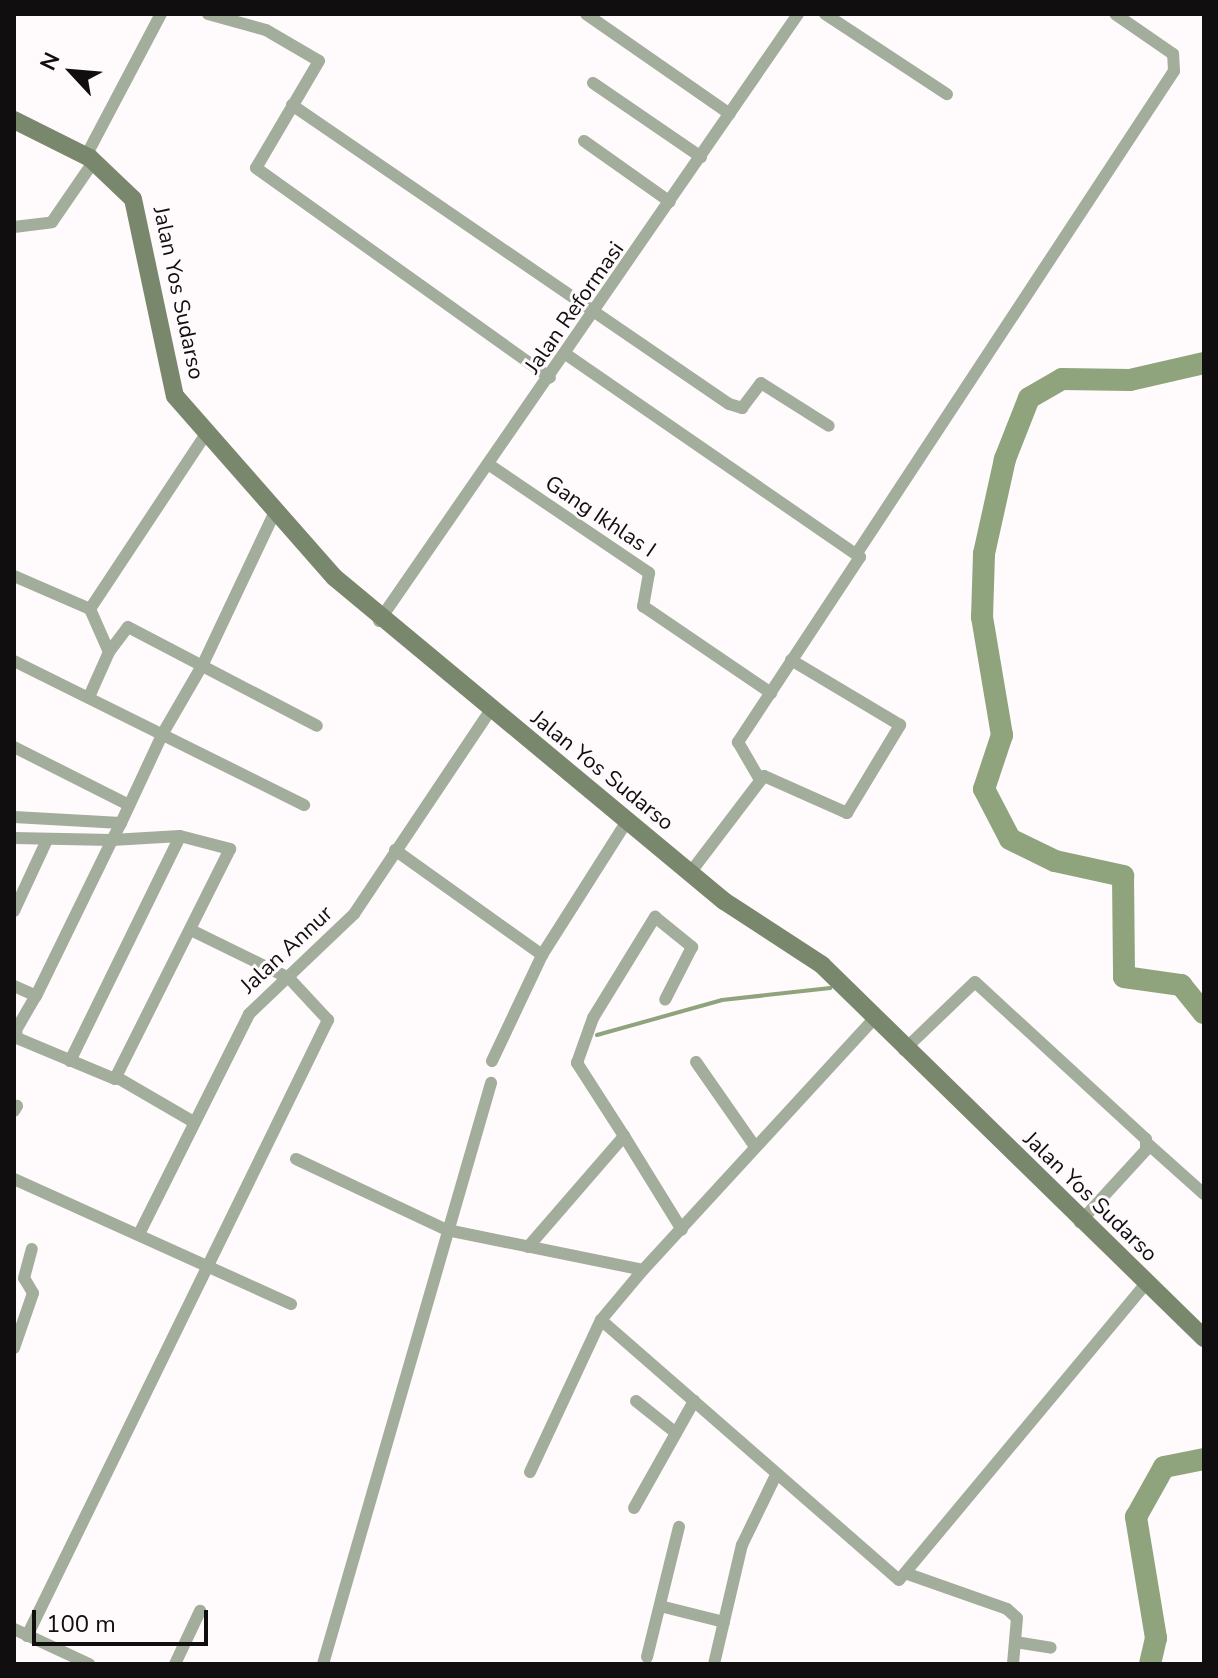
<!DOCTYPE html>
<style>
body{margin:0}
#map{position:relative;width:1218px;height:1678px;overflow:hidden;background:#fffafc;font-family:"Nunito Sans",sans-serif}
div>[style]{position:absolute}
.stream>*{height:4px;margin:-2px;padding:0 2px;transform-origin:2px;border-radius:2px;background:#8fa47d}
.river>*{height:22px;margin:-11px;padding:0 11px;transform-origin:11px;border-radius:11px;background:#8fa47d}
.street>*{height:12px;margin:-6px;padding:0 6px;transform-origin:6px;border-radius:6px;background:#a3ad9b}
.secondary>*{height:18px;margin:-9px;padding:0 9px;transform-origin:9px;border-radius:9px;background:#79876d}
span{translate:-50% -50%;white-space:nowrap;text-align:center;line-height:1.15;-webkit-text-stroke:6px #fffafc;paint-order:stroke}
.street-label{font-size:22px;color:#100e0f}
.frame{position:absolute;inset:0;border:16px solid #100e0f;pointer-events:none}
.north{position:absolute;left:32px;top:32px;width:80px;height:80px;-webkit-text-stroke:6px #fffafc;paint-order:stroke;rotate:296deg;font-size:22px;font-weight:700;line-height:32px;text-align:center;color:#100e0f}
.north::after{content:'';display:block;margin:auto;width:28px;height:36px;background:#100e0f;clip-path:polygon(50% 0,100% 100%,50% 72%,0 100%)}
.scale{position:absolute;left:32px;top:1610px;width:176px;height:36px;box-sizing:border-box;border:4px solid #100e0f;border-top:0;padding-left:10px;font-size:24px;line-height:28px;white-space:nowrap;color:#100e0f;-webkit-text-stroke:6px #fffafc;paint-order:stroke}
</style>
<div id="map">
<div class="stream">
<div style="left:597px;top:1035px;width:130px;rotate:-15.6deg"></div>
<div style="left:722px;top:1000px;width:109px;rotate:-6.3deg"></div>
</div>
<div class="river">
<div style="left:1204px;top:363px;width:76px;rotate:167.1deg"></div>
<div style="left:1130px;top:380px;width:68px;rotate:-179.2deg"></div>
<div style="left:1062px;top:379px;width:38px;rotate:150deg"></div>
<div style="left:1029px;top:398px;width:66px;rotate:111.5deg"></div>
<div style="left:1005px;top:459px;width:97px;rotate:102.5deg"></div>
<div style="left:984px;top:554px;width:63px;rotate:91.8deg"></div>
<div style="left:982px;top:617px;width:120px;rotate:80.4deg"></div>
<div style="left:1002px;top:735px;width:57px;rotate:108.4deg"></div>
<div style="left:984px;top:789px;width:56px;rotate:62.5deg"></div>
<div style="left:1010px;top:839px;width:50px;rotate:26.1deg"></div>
<div style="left:1055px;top:861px;width:70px;rotate:12.4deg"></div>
<div style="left:1123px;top:876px;width:101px;rotate:89.4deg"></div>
<div style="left:1124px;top:977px;width:58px;rotate:8deg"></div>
<div style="left:1181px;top:985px;width:36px;rotate:51deg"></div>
<div style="left:1150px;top:1664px;width:27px;rotate:-77deg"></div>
<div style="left:1156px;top:1638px;width:123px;rotate:-99.4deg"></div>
<div style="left:1136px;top:1517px;width:57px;rotate:-60.8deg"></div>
<div style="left:1164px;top:1467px;width:41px;rotate:-11.3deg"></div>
</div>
<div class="street">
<div style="left:208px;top:14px;width:60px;rotate:15.4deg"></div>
<div style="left:266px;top:30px;width:61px;rotate:30.3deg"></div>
<div style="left:319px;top:61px;width:124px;rotate:120.5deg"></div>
<div style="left:256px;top:168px;width:361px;rotate:35.5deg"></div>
<div style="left:586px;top:14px;width:175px;rotate:34.8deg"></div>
<div style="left:825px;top:14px;width:146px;rotate:33.3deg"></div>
<div style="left:593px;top:83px;width:131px;rotate:34.4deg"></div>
<div style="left:292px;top:105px;width:529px;rotate:34.38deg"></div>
<div style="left:729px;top:404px;width:14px;rotate:17deg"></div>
<div style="left:742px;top:408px;width:31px;rotate:-53deg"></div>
<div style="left:761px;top:383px;width:80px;rotate:32.3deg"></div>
<div style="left:584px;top:141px;width:105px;rotate:35.3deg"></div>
<div style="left:86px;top:156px;width:161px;rotate:-62.2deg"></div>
<div style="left:14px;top:227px;width:38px;rotate:-7deg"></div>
<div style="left:52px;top:222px;width:74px;rotate:-55.5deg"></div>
<div style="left:567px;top:355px;width:356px;rotate:34.6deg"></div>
<div style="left:860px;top:557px;width:222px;rotate:123.4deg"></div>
<div style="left:738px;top:742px;width:44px;rotate:59.9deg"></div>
<div style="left:491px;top:466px;width:191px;rotate:34.1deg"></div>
<div style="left:649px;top:573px;width:34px;rotate:100deg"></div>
<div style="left:643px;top:606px;width:155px;rotate:34.2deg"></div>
<div style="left:857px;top:553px;width:577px;rotate:-56.67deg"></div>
<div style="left:1174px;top:71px;width:17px;rotate:-93deg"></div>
<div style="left:1173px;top:54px;width:70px;rotate:-145.4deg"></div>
<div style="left:14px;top:576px;width:83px;rotate:23.5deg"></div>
<div style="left:90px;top:609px;width:47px;rotate:66.2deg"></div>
<div style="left:109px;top:652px;width:49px;rotate:114deg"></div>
<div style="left:90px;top:609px;width:209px;rotate:-56.5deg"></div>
<div style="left:379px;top:621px;width:738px;rotate:-55.38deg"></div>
<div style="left:109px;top:652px;width:31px;rotate:-53deg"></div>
<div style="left:128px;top:627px;width:213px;rotate:27.6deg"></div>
<div style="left:14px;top:661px;width:324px;rotate:26.4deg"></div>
<div style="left:14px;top:747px;width:129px;rotate:26.8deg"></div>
<div style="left:14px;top:817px;width:107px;rotate:3.2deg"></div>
<div style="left:14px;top:838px;width:98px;rotate:1.2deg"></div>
<div style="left:112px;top:840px;width:68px;rotate:-3.4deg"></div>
<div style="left:180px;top:836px;width:52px;rotate:14.6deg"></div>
<div style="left:230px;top:849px;width:257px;rotate:116.6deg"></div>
<div style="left:115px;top:1079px;width:106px;rotate:-157.3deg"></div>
<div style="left:17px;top:1038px;width:8px;rotate:-97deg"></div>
<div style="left:16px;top:1030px;width:39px;rotate:-60deg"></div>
<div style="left:36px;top:996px;width:174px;rotate:-64deg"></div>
<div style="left:112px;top:840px;width:19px;rotate:-62deg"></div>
<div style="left:121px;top:823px;width:99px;rotate:-65deg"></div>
<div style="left:163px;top:733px;width:80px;rotate:-59.9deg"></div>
<div style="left:203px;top:664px;width:168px;rotate:-64.7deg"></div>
<div style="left:395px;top:850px;width:181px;rotate:35.5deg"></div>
<div style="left:690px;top:873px;width:122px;rotate:-52.7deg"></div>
<div style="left:764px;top:776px;width:91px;rotate:24deg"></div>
<div style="left:847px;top:813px;width:103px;rotate:-58.9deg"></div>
<div style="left:900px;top:725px;width:127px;rotate:-149.2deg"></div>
<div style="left:14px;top:911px;width:78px;rotate:-65.1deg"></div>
<div style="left:14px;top:986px;width:24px;rotate:24deg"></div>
<div style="left:904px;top:1050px;width:98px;rotate:-43.8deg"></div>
<div style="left:975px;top:982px;width:232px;rotate:42.6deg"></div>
<div style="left:1146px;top:1139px;width:11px;rotate:90deg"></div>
<div style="left:1146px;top:1150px;width:98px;rotate:132.5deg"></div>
<div style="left:70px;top:1061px;width:250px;rotate:-63.9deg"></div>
<div style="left:492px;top:1061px;width:117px;rotate:-64.7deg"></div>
<div style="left:542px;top:955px;width:159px;rotate:-57.6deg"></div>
<div style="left:696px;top:1062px;width:101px;rotate:55.1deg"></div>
<div style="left:118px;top:1078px;width:86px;rotate:30.2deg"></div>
<div style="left:14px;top:1111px;width:6px;rotate:-59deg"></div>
<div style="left:624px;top:1136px;width:87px;rotate:-122.8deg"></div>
<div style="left:577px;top:1063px;width:48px;rotate:-70.4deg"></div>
<div style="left:593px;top:1018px;width:119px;rotate:-58.5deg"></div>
<div style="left:655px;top:917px;width:48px;rotate:39deg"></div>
<div style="left:692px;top:947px;width:59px;rotate:117deg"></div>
<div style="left:1148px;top:1144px;width:75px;rotate:41.8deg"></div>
<div style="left:296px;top:1159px;width:167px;rotate:25.2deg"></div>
<div style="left:447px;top:1230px;width:200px;rotate:11.5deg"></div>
<div style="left:643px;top:1270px;width:340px;rotate:-47.4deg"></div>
<div style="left:14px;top:1179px;width:304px;rotate:24.3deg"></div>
<div style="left:139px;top:1234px;width:246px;rotate:-63.4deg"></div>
<div style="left:249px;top:1014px;width:145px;rotate:-43.6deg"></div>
<div style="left:354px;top:914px;width:244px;rotate:-56.2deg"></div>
<div style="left:528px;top:1247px;width:147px;rotate:-49.1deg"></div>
<div style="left:624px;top:1136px;width:110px;rotate:58.3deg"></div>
<div style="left:601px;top:1320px;width:395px;rotate:41.1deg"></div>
<div style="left:899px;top:1580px;width:386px;rotate:-50.2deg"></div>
<div style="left:14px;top:1348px;width:58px;rotate:-70.9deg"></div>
<div style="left:33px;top:1293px;width:17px;rotate:-121deg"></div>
<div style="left:24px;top:1278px;width:30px;rotate:-75deg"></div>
<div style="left:636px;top:1401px;width:51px;rotate:38.7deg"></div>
<div style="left:530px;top:1472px;width:168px;rotate:-65deg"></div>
<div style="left:601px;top:1320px;width:65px;rotate:-50deg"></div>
<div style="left:634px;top:1508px;width:123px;rotate:-60.7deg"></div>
<div style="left:905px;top:1573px;width:108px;rotate:19.4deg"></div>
<div style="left:1007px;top:1609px;width:13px;rotate:42deg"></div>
<div style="left:1017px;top:1618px;width:46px;rotate:95deg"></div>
<div style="left:660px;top:1606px;width:66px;rotate:14deg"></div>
<div style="left:14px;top:1629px;width:83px;rotate:25deg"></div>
<div style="left:27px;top:1636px;width:686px;rotate:-63.96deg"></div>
<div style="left:328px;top:1020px;width:57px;rotate:-132.9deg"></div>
<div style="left:289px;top:978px;width:109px;rotate:-153.9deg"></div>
<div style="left:1015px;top:1642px;width:36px;rotate:9deg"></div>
<div style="left:647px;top:1657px;width:134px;rotate:-76.2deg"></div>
<div style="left:175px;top:1664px;width:59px;rotate:-64.7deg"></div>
<div style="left:323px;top:1664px;width:605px;rotate:-73.87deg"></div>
<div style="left:714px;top:1664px;width:122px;rotate:-76.8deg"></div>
<div style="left:742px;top:1545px;width:78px;rotate:-64.1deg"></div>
</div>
<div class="secondary">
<div style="left:14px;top:120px;width:85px;rotate:26.6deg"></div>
<div style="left:90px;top:158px;width:59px;rotate:43.6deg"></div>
<div style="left:133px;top:199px;width:201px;rotate:78deg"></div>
<div style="left:175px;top:396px;width:241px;rotate:48.7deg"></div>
<div style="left:334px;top:577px;width:507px;rotate:39.72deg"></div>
<div style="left:724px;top:901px;width:117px;rotate:33.1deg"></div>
<div style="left:822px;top:965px;width:534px;rotate:44.32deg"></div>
</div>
<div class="street-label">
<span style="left:178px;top:293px;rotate:78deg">Jalan Yos Sudarso</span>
<span style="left:575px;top:308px;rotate:-55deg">Jalan Reformasi</span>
<span style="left:600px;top:517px;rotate:34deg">Gang Ikhlas I</span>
<span style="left:602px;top:771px;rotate:39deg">Jalan Yos Sudarso</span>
<span style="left:287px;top:950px;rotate:-43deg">Jalan Annur</span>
<span style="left:1090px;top:1197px;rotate:44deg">Jalan Yos Sudarso</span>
</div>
<div class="frame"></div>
<div class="north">N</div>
<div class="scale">100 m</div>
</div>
